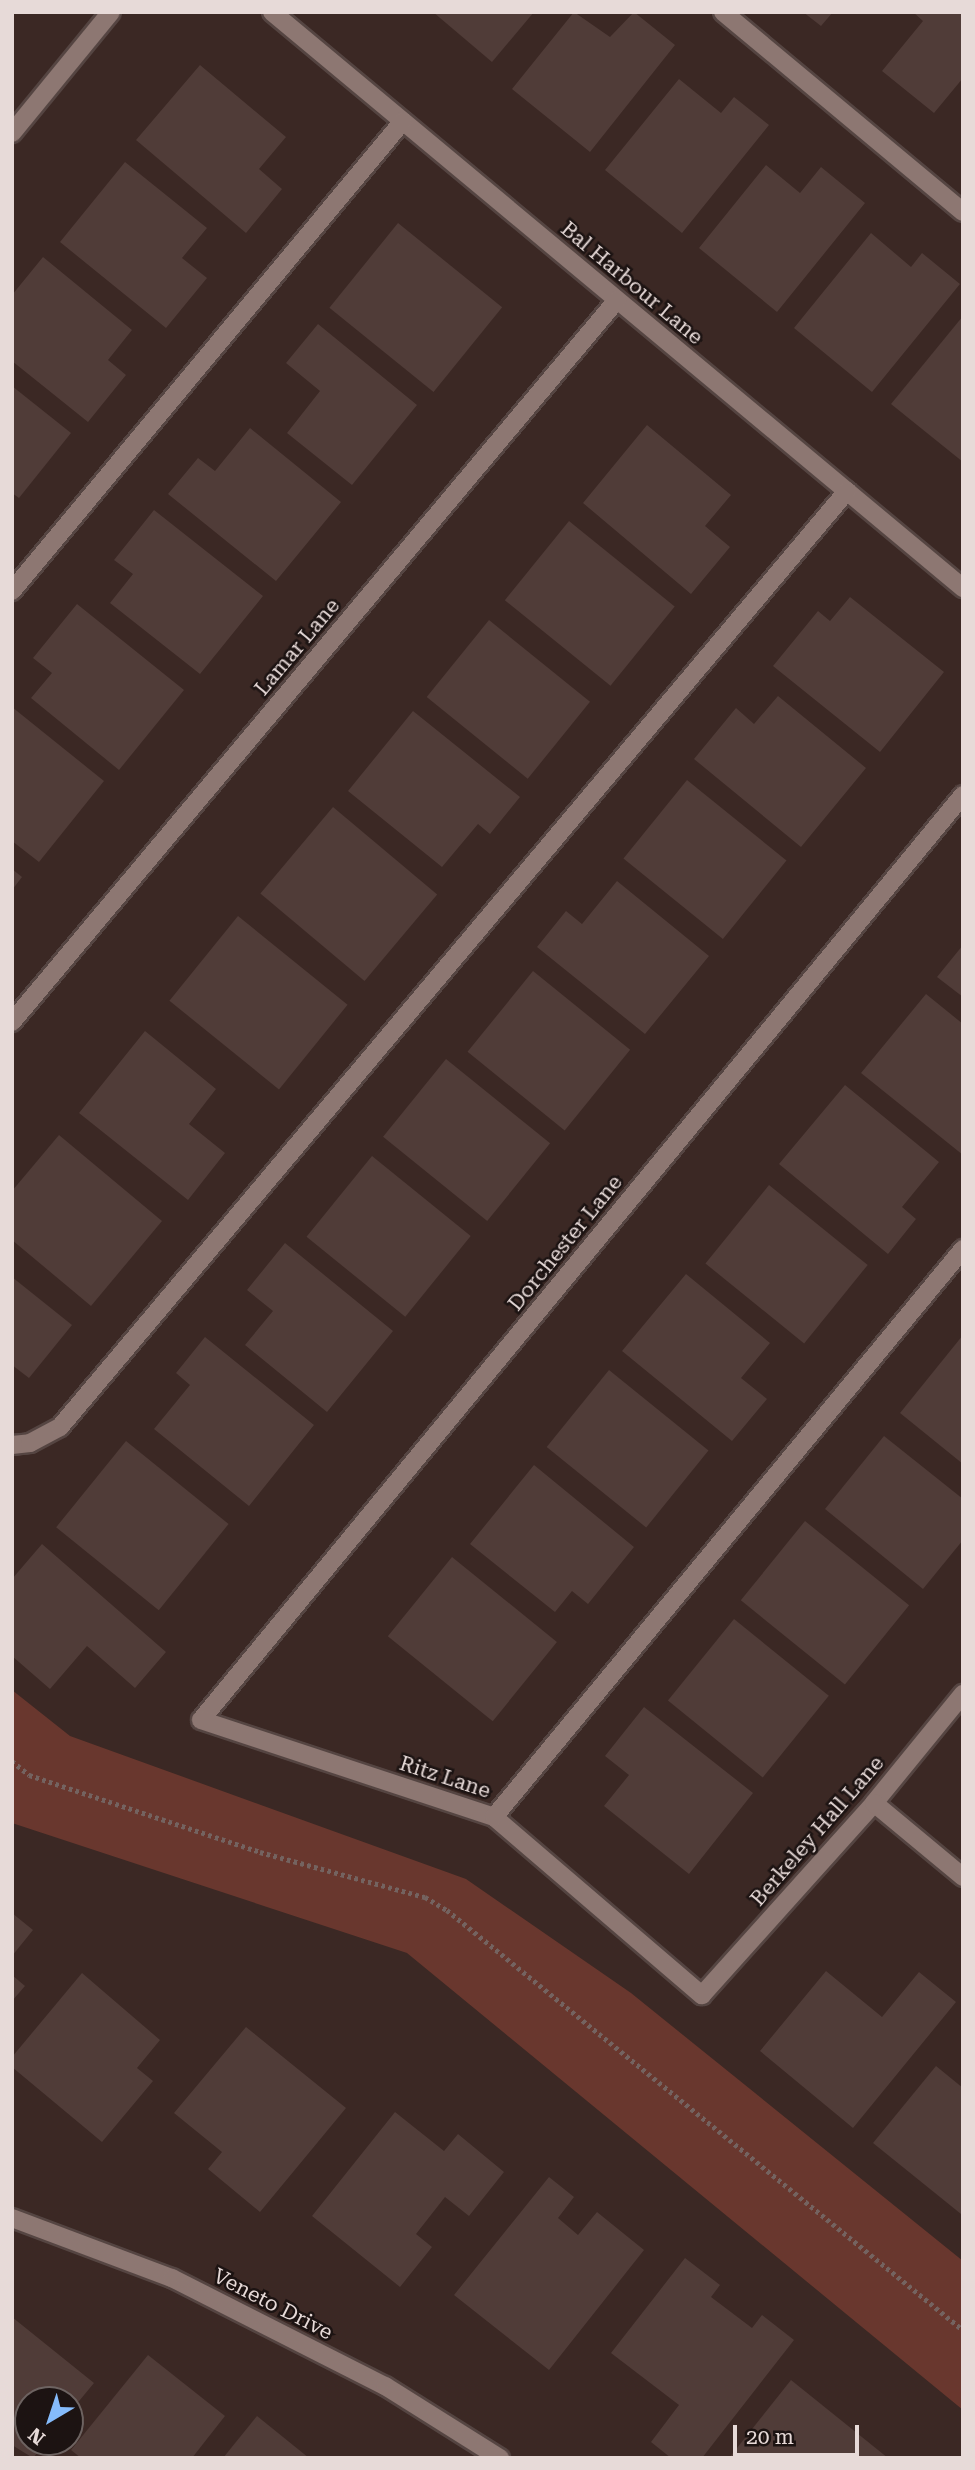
<!DOCTYPE html>
<style>
body{margin:0}
#map{position:relative;width:975px;height:2470px;overflow:hidden;background:#3b2824;font-family:"Roboto Serif",serif}
div>[style]{position:absolute}
.green>*{inset:0;background:#69372e}
.building>*{inset:0;background:#503c38;transform-origin:0 0}
.path>*{height:4.5px;margin-top:-2.25px;transform-origin:0;background:repeating-linear-gradient(90deg,#746360 0 3.5px,transparent 0 7px)}
.roads{filter:drop-shadow(2px 0 #554542) drop-shadow(-2px 0 #554542) drop-shadow(0 2px #554542) drop-shadow(0 -2px #554542)}
.minor>*{height:18px;margin:-9px;padding:0 9px;transform-origin:9px;border-radius:9px;background:#8d7772}
span{translate:-50% -50%;white-space:nowrap;text-align:center;line-height:1.15;-webkit-text-stroke:5px #1c1312;paint-order:stroke}
.street-label{font-size:21px;color:#e7dad8}
.frame{position:absolute;inset:0;border:14px solid #e7dad8;pointer-events:none}
.north{position:absolute;left:14px;top:2386px;width:70px;height:70px;box-sizing:border-box;background:#1c1312;border:2px solid #6d6361;border-radius:50%;rotate:219deg;font-size:19px;font-weight:700;line-height:28px;text-align:center;color:#e7dad8}
.north::after{content:'';display:block;margin:auto;width:24px;height:32px;background:#85bbfb;clip-path:polygon(50% 0,100% 100%,50% 72%,0 100%)}
.scale{position:absolute;left:733px;top:2425px;width:126px;height:32px;box-sizing:border-box;border:4px solid #e7dad8;border-top:0;padding-left:9px;font-size:21px;line-height:24px;white-space:nowrap;color:#e7dad8;-webkit-text-stroke:5px #1c1312;paint-order:stroke}
</style>
<div id="map">
<div class="green">
<div style="clip-path:polygon(12px 1690px,70px 1736px,466px 1879px,631px 1993px,963px 2261px,963px 2410px,407px 1953px,12px 1823px)"></div>
</div>
<div class="building">
<div style="clip-path:polygon(433px 12px,534px 12px,492px 62px)"></div>
<div style="clip-path:polygon(574px 12px,610px 37px,634px 12px,675px 45px,590px 152px,512px 89px)"></div>
<div style="clip-path:polygon(803px 12px,833px 12px,821px 26px)"></div>
<div style="clip-path:polygon(913px 12px,963px 12px,963px 78px,934px 113px,882px 71px,923px 21px)"></div>
<div style="clip-path:polygon(200px 65px,286px 137px,259px 169px,282px 189px,246px 233px,136px 140px)"></div>
<div style="clip-path:polygon(679px 79px,721px 113px,734px 97px,769px 125px,682px 233px,605px 170px)"></div>
<div style="clip-path:polygon(125px 162px,207px 228px,182px 258px,207px 278px,166px 328px,60px 242px)"></div>
<div style="clip-path:polygon(766px 165px,800px 193px,821px 167px,865px 203px,777px 312px,699px 248px)"></div>
<div style="left:398px;top:223px;width:134px;height:109px;rotate:39deg"></div>
<div style="clip-path:polygon(871px 233px,911px 267px,922px 253px,960px 284px,872px 392px,794px 328px)"></div>
<div style="clip-path:polygon(43px 257px,132px 330px,108px 360px,126px 375px,88px 422px,12px 361px,12px 295px)"></div>
<div style="clip-path:polygon(963px 316px,963px 462px,891px 404px)"></div>
<div style="clip-path:polygon(318px 324px,417px 405px,352px 485px,287px 433px,320px 391px,286px 363px)"></div>
<div style="clip-path:polygon(12px 386px,71px 433px,19px 498px,12px 493px)"></div>
<div style="clip-path:polygon(647px 425px,731px 495px,705px 526px,730px 547px,691px 594px,583px 503px)"></div>
<div style="clip-path:polygon(250px 428px,341px 502px,276px 581px,168px 494px,198px 458px,215px 471px)"></div>
<div style="clip-path:polygon(154px 510px,263px 596px,200px 674px,110px 603px,133px 574px,114px 560px)"></div>
<div style="left:569px;top:521px;width:136px;height:102px;rotate:39deg"></div>
<div style="clip-path:polygon(850px 597px,944px 672px,880px 752px,773px 666px,818px 611px,830px 621px)"></div>
<div style="clip-path:polygon(77px 604px,184px 690px,119px 770px,31px 698px,52px 673px,33px 658px)"></div>
<div style="left:489px;top:620px;width:130px;height:99px;rotate:39deg"></div>
<div style="clip-path:polygon(778px 696px,866px 768px,801px 847px,694px 759px,736px 708px,754px 724px)"></div>
<div style="clip-path:polygon(12px 707px,104px 781px,39px 862px,12px 841px)"></div>
<div style="clip-path:polygon(413px 711px,520px 797px,490px 834px,478px 824px,442px 867px,348px 791px)"></div>
<div style="left:687px;top:780px;width:128px;height:101px;rotate:39deg"></div>
<div style="left:333px;top:807px;width:136px;height:113px;rotate:40deg"></div>
<div style="clip-path:polygon(12px 869px,22px 877px,12px 890px)"></div>
<div style="clip-path:polygon(617px 881px,709px 956px,645px 1034px,537px 947px,566px 911px,582px 924px)"></div>
<div style="left:238px;top:916px;width:141px;height:109px;rotate:39deg"></div>
<div style="clip-path:polygon(963px 945px,963px 997px,937px 977px)"></div>
<div style="left:533px;top:971px;width:125px;height:104px;rotate:39deg"></div>
<div style="clip-path:polygon(926px 994px,963px 1024px,963px 1155px,861px 1073px)"></div>
<div style="clip-path:polygon(145px 1031px,216px 1089px,189px 1124px,225px 1153px,188px 1200px,79px 1113px)"></div>
<div style="left:446px;top:1059px;width:134px;height:100px;rotate:39deg"></div>
<div style="clip-path:polygon(845px 1085px,939px 1162px,902px 1207px,916px 1219px,888px 1254px,779px 1164px)"></div>
<div style="clip-path:polygon(59px 1135px,162px 1221px,91px 1306px,12px 1240px,12px 1191px)"></div>
<div style="left:372px;top:1156px;width:127px;height:104px;rotate:39deg"></div>
<div style="left:769px;top:1185px;width:127px;height:101px;rotate:39deg"></div>
<div style="clip-path:polygon(285px 1243px,393px 1331px,327px 1412px,245px 1345px,273px 1311px,247px 1290px)"></div>
<div style="clip-path:polygon(686px 1274px,770px 1343px,741px 1378px,767px 1399px,732px 1441px,622px 1351px)"></div>
<div style="clip-path:polygon(12px 1277px,72px 1325px,29px 1378px,12px 1365px)"></div>
<div style="clip-path:polygon(963px 1335px,963px 1464px,900px 1413px)"></div>
<div style="clip-path:polygon(205px 1337px,314px 1425px,249px 1506px,154px 1429px,190px 1385px,176px 1373px)"></div>
<div style="left:609px;top:1370px;width:128px;height:99px;rotate:39deg"></div>
<div style="clip-path:polygon(884px 1436px,963px 1499px,963px 1540px,923px 1589px,825px 1509px)"></div>
<div style="left:126px;top:1441px;width:132px;height:111px;rotate:39deg"></div>
<div style="clip-path:polygon(534px 1465px,634px 1547px,588px 1604px,572px 1591px,555px 1612px,470px 1544px)"></div>
<div style="left:805px;top:1521px;width:134px;height:102px;rotate:39deg"></div>
<div style="clip-path:polygon(42px 1544px,166px 1652px,135px 1688px,87px 1646px,50px 1689px,12px 1656px,12px 1579px)"></div>
<div style="left:452px;top:1557px;width:135px;height:102px;rotate:39deg"></div>
<div style="left:734px;top:1619px;width:122px;height:105px;rotate:39deg"></div>
<div style="clip-path:polygon(644px 1707px,753px 1793px,689px 1874px,604px 1806px,629px 1775px,605px 1756px)"></div>
<div style="clip-path:polygon(12px 1913px,33px 1930px,12px 1956px)"></div>
<div style="clip-path:polygon(826px 1971px,882px 2017px,919px 1972px,956px 2002px,853px 2128px,760px 2051px)"></div>
<div style="clip-path:polygon(82px 1973px,160px 2040px,137px 2068px,153px 2081px,102px 2142px,12px 2067px,12px 2057px)"></div>
<div style="clip-path:polygon(12px 1975px,25px 1986px,12px 2001px)"></div>
<div style="clip-path:polygon(246px 2027px,346px 2108px,260px 2212px,208px 2169px,222px 2152px,174px 2113px)"></div>
<div style="clip-path:polygon(936px 2066px,963px 2088px,961px 2214px,873px 2143px)"></div>
<div style="clip-path:polygon(395px 2112px,444px 2151px,458px 2134px,504px 2172px,469px 2216px,445px 2197px,416px 2234px,432px 2247px,400px 2287px,312px 2216px)"></div>
<div style="clip-path:polygon(549px 2177px,574px 2197px,558px 2218px,578px 2235px,597px 2212px,644px 2250px,549px 2370px,454px 2295px)"></div>
<div style="clip-path:polygon(685px 2258px,720px 2285px,711px 2297px,752px 2328px,762px 2315px,794px 2340px,702px 2458px,671px 2458px,651px 2442px,679px 2405px,611px 2353px)"></div>
<div style="clip-path:polygon(12px 2317px,94px 2383px,70px 2412px,70px 2400px,28px 2400px,28px 2442px,46px 2442px,33px 2458px,12px 2445px)"></div>
<div style="clip-path:polygon(148px 2355px,225px 2416px,192px 2458px,81px 2458px,71px 2450px)"></div>
<div style="clip-path:polygon(791px 2380px,888px 2458px,729px 2458px)"></div>
<div style="clip-path:polygon(257px 2416px,309px 2458px,223px 2458px)"></div>
</div>
<div class="path">
<div style="left:12px;top:1761px;width:22px;rotate:39deg"></div>
<div style="left:29px;top:1775px;width:243px;rotate:18.4deg"></div>
<div style="left:260px;top:1852px;width:171px;rotate:15.3deg"></div>
<div style="left:425px;top:1897px;width:26px;rotate:31deg"></div>
<div style="left:447px;top:1910px;width:665px;rotate:39.14deg"></div>
</div>
<div class="roads">
<div class="minor">
<div style="left:272px;top:12px;width:900px;rotate:39.81deg"></div>
<div style="left:723px;top:12px;width:312px;rotate:39.8deg"></div>
<div style="left:12px;top:133px;width:156px;rotate:-50.7deg"></div>
<div style="left:12px;top:591px;width:611px;rotate:-50.24deg"></div>
<div style="left:963px;top:795px;width:1198px;rotate:129.48deg"></div>
<div style="left:201px;top:1720px;width:309px;rotate:18.3deg"></div>
<div style="left:494px;top:1817px;width:274px;rotate:40.6deg"></div>
<div style="left:702px;top:1995px;width:258px;rotate:-48.1deg"></div>
<div style="left:874px;top:1803px;width:141px;rotate:-50.8deg"></div>
<div style="left:12px;top:1022px;width:942px;rotate:-50.04deg"></div>
<div style="left:12px;top:1445px;width:18px;rotate:-6deg"></div>
<div style="left:30px;top:1443px;width:34px;rotate:-28deg"></div>
<div style="left:60px;top:1427px;width:1223px;rotate:-49.94deg"></div>
<div style="left:874px;top:1803px;width:116px;rotate:39.7deg"></div>
<div style="left:494px;top:1817px;width:737px;rotate:-50.45deg"></div>
<div style="left:12px;top:2218px;width:171px;rotate:20.6deg"></div>
<div style="left:172px;top:2278px;width:239px;rotate:26.9deg"></div>
<div style="left:385px;top:2386px;width:136px;rotate:32.1deg"></div>
</div>
</div>
<div class="street-label">
<span style="left:632px;top:283px;rotate:40deg">Bal Harbour Lane</span>
<span style="left:297px;top:647px;rotate:-50deg">Lamar Lane</span>
<span style="left:565px;top:1243px;rotate:-51deg">Dorchester Lane</span>
<span style="left:445px;top:1777px;rotate:18deg">Ritz Lane</span>
<span style="left:817px;top:1831px;rotate:-49deg">Berkeley Hall Lane</span>
<span style="left:273px;top:2304px;rotate:27deg">Veneto Drive</span>
</div>
<div class="frame"></div>
<div class="north">N</div>
<div class="scale">20 m</div>
</div>
